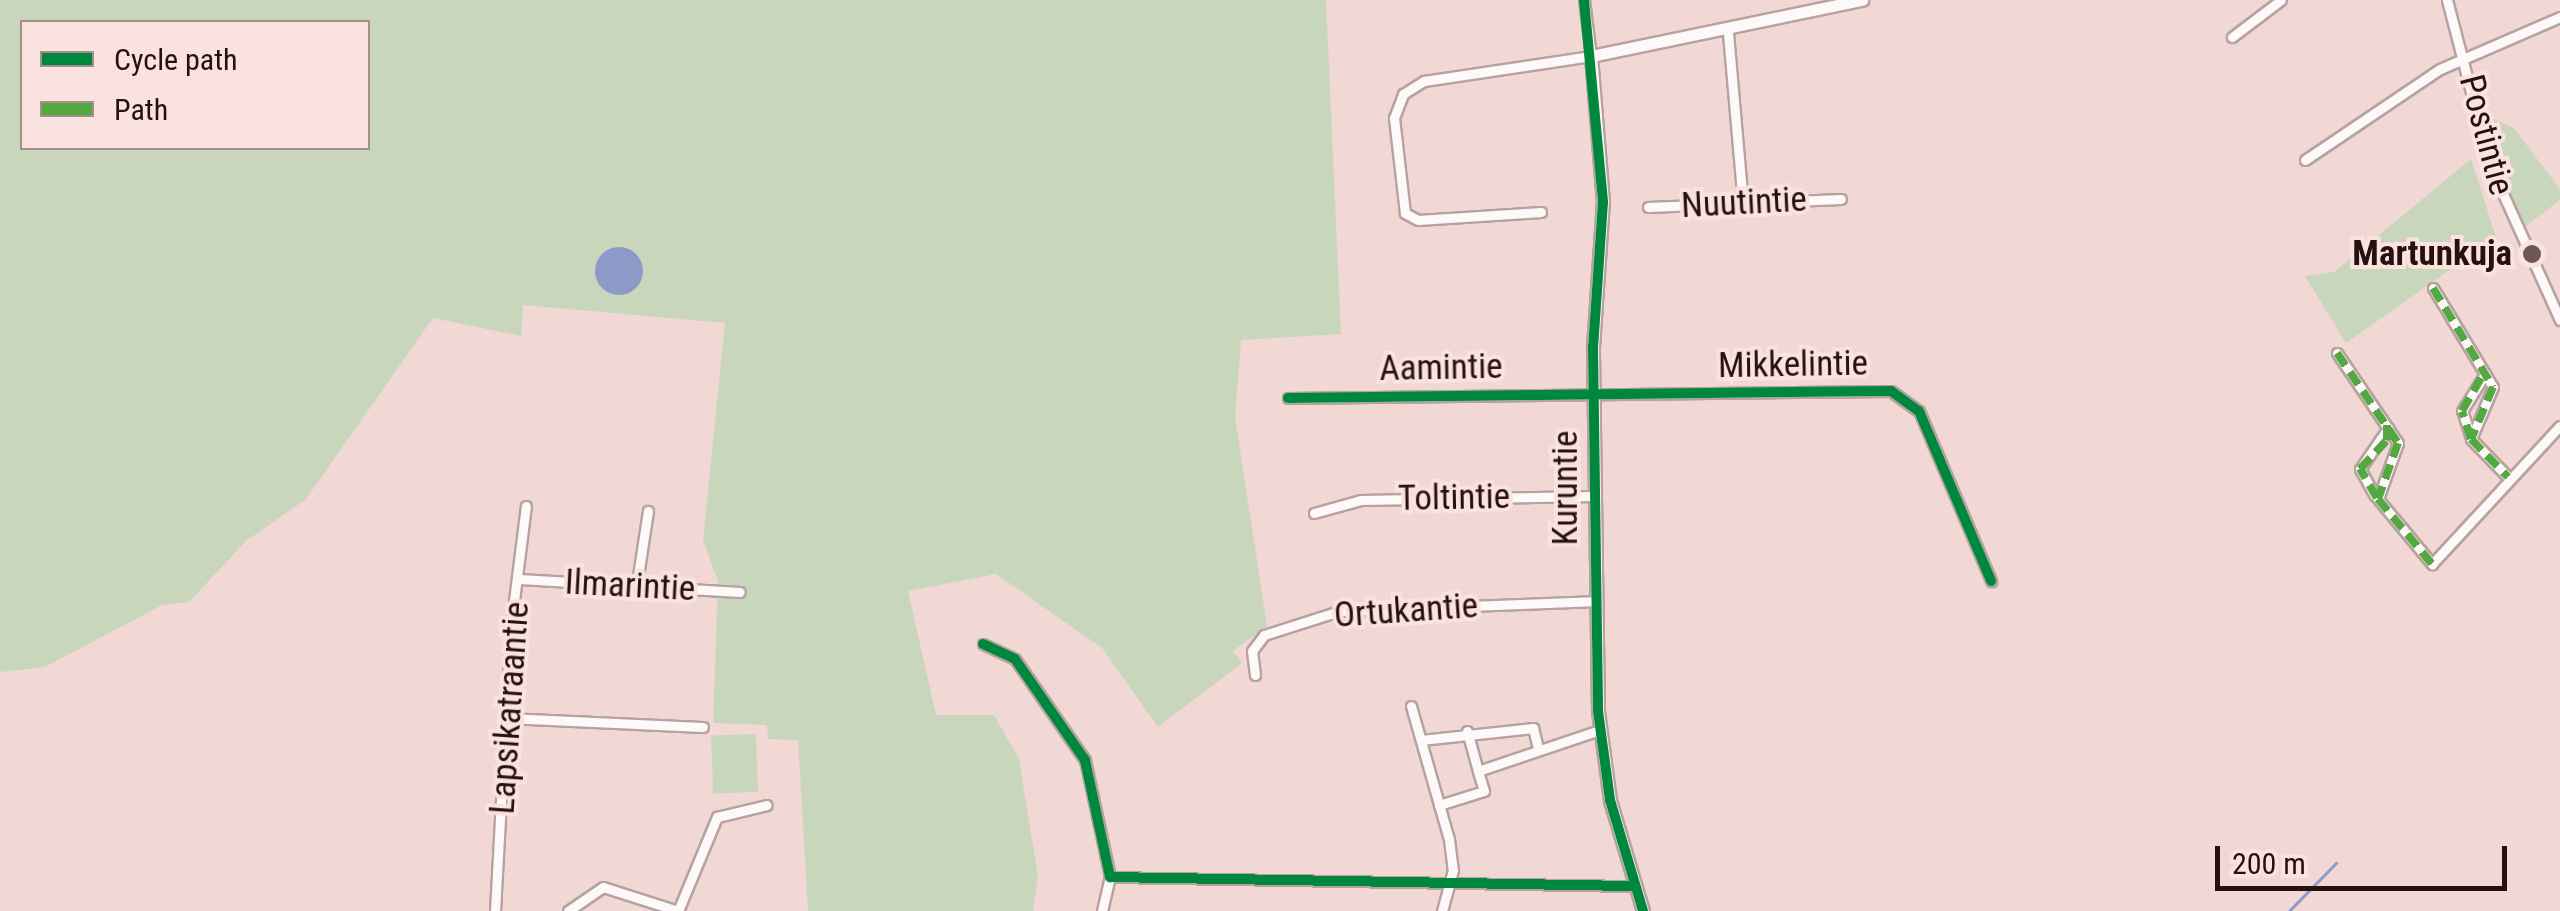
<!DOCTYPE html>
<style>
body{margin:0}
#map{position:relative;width:2560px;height:911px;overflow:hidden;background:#f1d8d5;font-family:"Roboto Condensed",sans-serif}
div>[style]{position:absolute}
.green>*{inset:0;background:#c8d7bc;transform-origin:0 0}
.water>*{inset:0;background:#8d9ac7}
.round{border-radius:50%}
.stream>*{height:2.5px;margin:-1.25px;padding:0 1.25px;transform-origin:1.25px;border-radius:1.25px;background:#8d9ac7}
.roads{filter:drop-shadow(2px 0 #b7a2a0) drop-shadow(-2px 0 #b7a2a0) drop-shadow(0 2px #b7a2a0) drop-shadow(0 -2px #b7a2a0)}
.minor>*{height:9px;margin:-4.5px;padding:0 4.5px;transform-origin:4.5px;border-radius:4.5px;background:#fdf9f9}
.tertiary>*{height:11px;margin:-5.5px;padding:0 5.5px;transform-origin:5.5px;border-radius:5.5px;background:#fdf9f9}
.quiet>*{height:8px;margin-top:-4px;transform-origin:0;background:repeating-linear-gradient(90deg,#53a841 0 15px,transparent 0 23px)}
.cycleway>*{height:10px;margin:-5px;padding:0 5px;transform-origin:5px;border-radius:5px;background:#00873e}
.dots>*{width:28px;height:28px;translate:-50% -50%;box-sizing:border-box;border:5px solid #fae2df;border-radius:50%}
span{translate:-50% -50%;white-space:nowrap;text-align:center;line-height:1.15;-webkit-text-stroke:8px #fae2df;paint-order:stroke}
.street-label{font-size:35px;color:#26110f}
.poi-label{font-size:35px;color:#26110f;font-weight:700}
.right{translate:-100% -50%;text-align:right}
.legend{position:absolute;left:20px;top:20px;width:350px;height:130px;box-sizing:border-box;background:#fae2df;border:2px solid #a58e8c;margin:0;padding:12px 18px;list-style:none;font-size:30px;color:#26110f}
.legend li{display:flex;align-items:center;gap:20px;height:50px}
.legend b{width:50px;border:2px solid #a58e8c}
.scale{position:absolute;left:2215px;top:846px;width:292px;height:45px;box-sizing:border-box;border:5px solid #26110f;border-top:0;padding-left:12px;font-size:30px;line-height:35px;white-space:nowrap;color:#26110f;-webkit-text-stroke:8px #fae2df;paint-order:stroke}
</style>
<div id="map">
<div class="green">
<div style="clip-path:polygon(evenodd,0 0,1326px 0,1341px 334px,1241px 340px,1235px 417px,1267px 626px,1233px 651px,1242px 663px,1158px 727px,1102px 648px,996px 574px,908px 591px,936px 715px,994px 715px,1019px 759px,1038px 877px,1033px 911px,808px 911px,798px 740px,768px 739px,767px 725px,713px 723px,718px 581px,703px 540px,725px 323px,523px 305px,521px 336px,433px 318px,306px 499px,246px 541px,189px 602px,162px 605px,45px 667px,0 672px,0 0,22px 22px,368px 22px,368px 148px,22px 148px,22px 22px)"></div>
<div style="clip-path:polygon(2486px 115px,2514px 128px,2560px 189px,2560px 200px,2522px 229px)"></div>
<div style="clip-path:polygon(2471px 159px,2496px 237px,2346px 343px,2305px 276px,2334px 272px)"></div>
<div style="left:756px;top:734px;width:58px;height:45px;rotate:88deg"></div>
</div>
<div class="water">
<div class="round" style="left:595px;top:247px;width:48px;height:48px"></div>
</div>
<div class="stream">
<div style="left:2289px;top:911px;width:67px;rotate:-45.6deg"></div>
</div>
<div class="roads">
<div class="minor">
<div style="left:2447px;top:0;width:171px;rotate:75.4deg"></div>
<div style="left:2490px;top:165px;width:170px;rotate:65.7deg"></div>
<div style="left:1728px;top:33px;width:171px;rotate:85deg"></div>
<div style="left:2232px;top:37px;width:61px;rotate:-37.1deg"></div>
<div style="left:2305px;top:160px;width:163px;rotate:-34deg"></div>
<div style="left:2440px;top:69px;width:131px;rotate:-23.4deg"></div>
<div style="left:1648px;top:207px;width:193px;rotate:-2.4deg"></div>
<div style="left:1541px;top:212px;width:123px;rotate:176.3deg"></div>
<div style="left:1418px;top:220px;width:15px;rotate:-152deg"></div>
<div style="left:1405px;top:213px;width:96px;rotate:-96.6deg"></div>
<div style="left:1394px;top:118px;width:26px;rotate:-69deg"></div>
<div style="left:1403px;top:94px;width:25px;rotate:-32deg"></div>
<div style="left:1424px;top:81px;width:169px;rotate:-8.5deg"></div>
<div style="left:1591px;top:56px;width:56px;rotate:-97.1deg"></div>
<div style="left:2433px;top:288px;width:116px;rotate:58.8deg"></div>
<div style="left:2493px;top:387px;width:56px;rotate:112.9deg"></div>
<div style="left:2471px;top:439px;width:53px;rotate:45.8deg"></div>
<div style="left:2337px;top:353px;width:109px;rotate:55.9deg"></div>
<div style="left:2398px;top:443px;width:59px;rotate:109.7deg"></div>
<div style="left:2378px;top:499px;width:85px;rotate:50.3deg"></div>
<div style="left:2432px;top:564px;width:188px;rotate:-47.2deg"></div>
<div style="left:1288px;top:398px;width:603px;rotate:-0.67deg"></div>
<div style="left:1891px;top:391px;width:34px;rotate:36deg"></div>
<div style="left:1919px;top:411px;width:185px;rotate:67deg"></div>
<div style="left:2471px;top:438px;width:28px;rotate:-108deg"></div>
<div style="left:2462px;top:411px;width:44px;rotate:-58.1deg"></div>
<div style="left:2375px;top:496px;width:31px;rotate:-119deg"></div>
<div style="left:2360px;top:469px;width:50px;rotate:-55.7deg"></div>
<div style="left:1314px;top:513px;width:49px;rotate:-15.5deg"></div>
<div style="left:1361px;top:500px;width:234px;rotate:-1deg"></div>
<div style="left:520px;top:579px;width:220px;rotate:3.4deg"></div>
<div style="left:636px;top:589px;width:79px;rotate:-81.3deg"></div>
<div style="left:983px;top:644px;width:35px;rotate:25deg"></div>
<div style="left:1015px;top:659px;width:123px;rotate:55.3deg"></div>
<div style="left:1085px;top:760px;width:120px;rotate:77.9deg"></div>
<div style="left:1110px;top:877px;width:521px;rotate:0.99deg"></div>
<div style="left:1255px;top:675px;width:24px;rotate:-97deg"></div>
<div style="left:1252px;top:651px;width:20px;rotate:-53deg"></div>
<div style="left:1264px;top:635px;width:79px;rotate:-17.7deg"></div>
<div style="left:1339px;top:611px;width:255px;rotate:-2.2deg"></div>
<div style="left:1411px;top:706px;width:138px;rotate:74.1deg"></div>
<div style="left:1449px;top:839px;width:31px;rotate:83deg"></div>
<div style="left:1453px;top:870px;width:42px;rotate:105deg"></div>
<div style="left:506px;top:718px;width:197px;rotate:2.6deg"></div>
<div style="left:1467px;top:731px;width:41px;rotate:74.6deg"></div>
<div style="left:1421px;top:740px;width:113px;rotate:-6.1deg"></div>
<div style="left:1533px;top:728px;width:21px;rotate:76deg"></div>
<div style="left:1439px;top:805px;width:47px;rotate:-17.3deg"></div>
<div style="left:1484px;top:791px;width:21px;rotate:-107deg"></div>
<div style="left:1478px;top:771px;width:129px;rotate:-18.6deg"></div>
<div style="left:495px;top:911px;width:279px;rotate:-86.9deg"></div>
<div style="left:510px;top:632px;width:127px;rotate:-82.8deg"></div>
<div style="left:568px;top:911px;width:42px;rotate:-34.4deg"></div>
<div style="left:603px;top:887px;width:79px;rotate:17.7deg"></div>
<div style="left:678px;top:911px;width:102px;rotate:-67.5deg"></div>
<div style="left:717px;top:817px;width:51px;rotate:-13.5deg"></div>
<div style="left:1102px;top:911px;width:35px;rotate:-77deg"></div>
</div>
<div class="tertiary">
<div style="left:1643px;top:911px;width:116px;rotate:-106.6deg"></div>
<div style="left:1610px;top:800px;width:90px;rotate:-97.7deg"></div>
<div style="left:1598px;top:711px;width:364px;rotate:-90.8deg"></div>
<div style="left:1593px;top:347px;width:145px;rotate:-86.1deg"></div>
<div style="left:1603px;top:202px;width:146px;rotate:-94.7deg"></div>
<div style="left:1591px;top:56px;width:277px;rotate:-11.7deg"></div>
</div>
</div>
<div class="quiet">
<div style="left:2433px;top:288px;width:116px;rotate:58.8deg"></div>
<div style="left:2493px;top:387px;width:56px;rotate:112.9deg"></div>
<div style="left:2471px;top:439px;width:53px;rotate:45.8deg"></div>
<div style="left:2337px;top:353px;width:109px;rotate:55.9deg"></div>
<div style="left:2398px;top:443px;width:59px;rotate:109.7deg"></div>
<div style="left:2378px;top:499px;width:85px;rotate:50.3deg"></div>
<div style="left:2471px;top:439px;width:29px;rotate:-108deg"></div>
<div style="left:2462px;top:411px;width:46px;rotate:-60.1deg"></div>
<div style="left:2377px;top:498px;width:34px;rotate:-120deg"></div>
<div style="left:2360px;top:469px;width:40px;rotate:-47deg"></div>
<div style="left:2387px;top:440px;width:15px;rotate:-90deg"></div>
</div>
<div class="cycleway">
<div style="left:1584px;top:0;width:203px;rotate:84.6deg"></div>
<div style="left:1603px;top:202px;width:145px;rotate:93.9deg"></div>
<div style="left:1593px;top:347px;width:364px;rotate:89.2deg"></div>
<div style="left:1598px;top:711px;width:90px;rotate:82.3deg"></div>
<div style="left:1610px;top:800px;width:116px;rotate:73.4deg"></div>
<div style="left:1288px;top:398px;width:603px;rotate:-0.67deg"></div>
<div style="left:1891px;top:391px;width:34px;rotate:36deg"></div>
<div style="left:1919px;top:411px;width:185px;rotate:67deg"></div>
<div style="left:983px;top:644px;width:35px;rotate:25deg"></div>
<div style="left:1015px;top:659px;width:123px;rotate:55.3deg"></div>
<div style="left:1085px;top:760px;width:120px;rotate:77.9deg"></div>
<div style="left:1110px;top:877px;width:521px;rotate:0.99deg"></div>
</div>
<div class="dots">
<div style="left:2532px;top:254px;background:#6d5754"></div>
</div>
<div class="street-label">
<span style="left:2486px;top:135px;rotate:75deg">Postintie</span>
<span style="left:1744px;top:203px;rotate:-3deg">Nuutintie</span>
<span style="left:1793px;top:365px;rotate:-1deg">Mikkelintie</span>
<span style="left:1441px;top:368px;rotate:-1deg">Aamintie</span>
<span style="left:1566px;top:488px;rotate:-90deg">Kuruntie</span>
<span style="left:1454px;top:498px;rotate:-1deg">Toltintie</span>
<span style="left:630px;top:586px;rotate:3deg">Ilmarintie</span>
<span style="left:1406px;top:611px;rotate:-4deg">Ortukantie</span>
<span style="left:510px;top:708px;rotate:-86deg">Lapsikatraantie</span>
</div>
<div class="poi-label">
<span class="right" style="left:2512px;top:254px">Martunkuja</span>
</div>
<ul class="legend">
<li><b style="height:12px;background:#00873e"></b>Cycle path</li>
<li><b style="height:12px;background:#53a841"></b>Path</li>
</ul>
<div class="scale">200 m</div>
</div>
